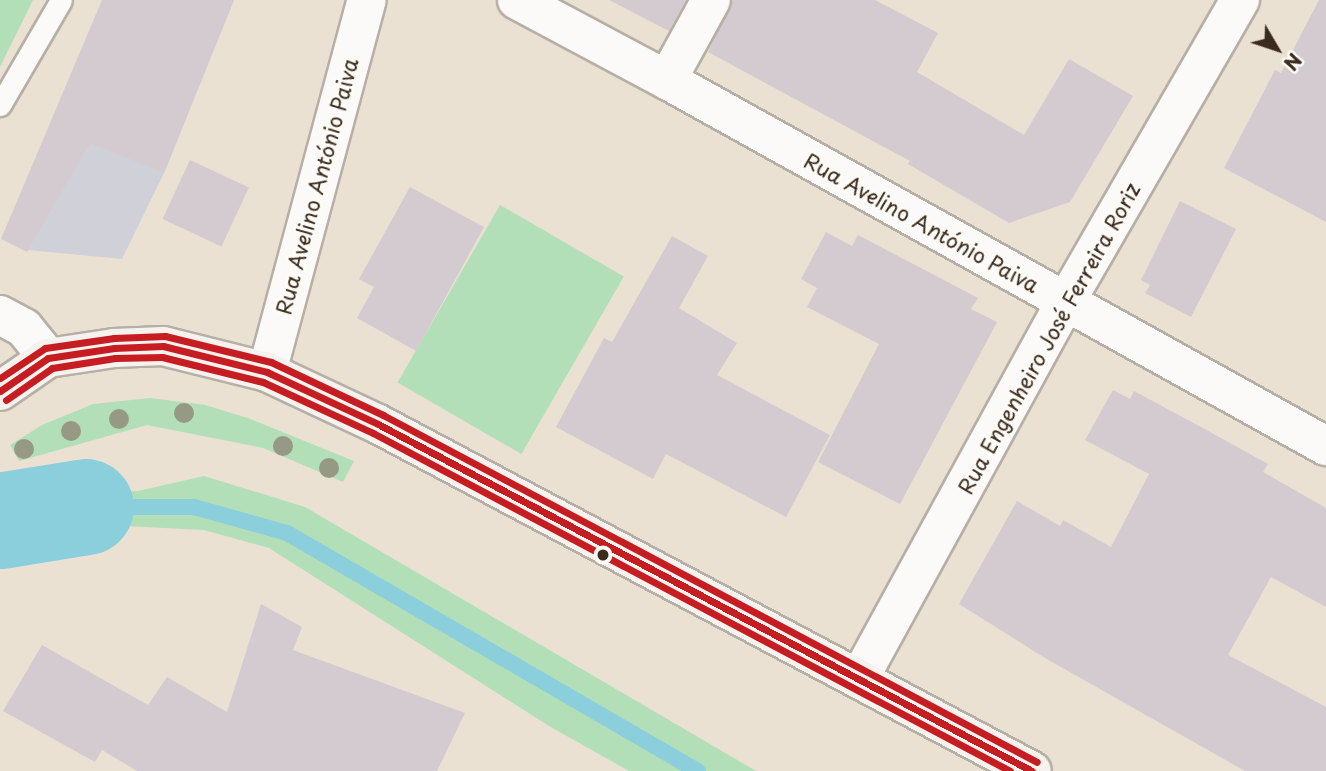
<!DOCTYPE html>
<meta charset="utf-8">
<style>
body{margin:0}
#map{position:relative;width:1326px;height:771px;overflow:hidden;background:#eae1d3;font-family:"Playpen Sans",sans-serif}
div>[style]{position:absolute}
.industrial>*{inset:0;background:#d0d0d9}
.green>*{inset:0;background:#b2dfb8;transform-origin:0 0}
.stream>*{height:16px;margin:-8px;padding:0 8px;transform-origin:8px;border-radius:8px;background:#8bcedc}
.river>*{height:96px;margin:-48px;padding:0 48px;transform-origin:48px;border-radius:48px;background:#8bcedc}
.building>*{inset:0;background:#d3cbcf;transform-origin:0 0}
.roads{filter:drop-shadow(2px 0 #b6afa5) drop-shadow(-2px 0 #b6afa5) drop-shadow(0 2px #b6afa5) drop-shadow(0 -2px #b6afa5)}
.service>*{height:21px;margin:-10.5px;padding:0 10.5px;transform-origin:10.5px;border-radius:10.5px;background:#fcfaf8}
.minor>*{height:38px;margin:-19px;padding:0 19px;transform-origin:19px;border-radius:19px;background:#fcfaf8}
.secondary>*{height:38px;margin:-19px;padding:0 19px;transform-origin:19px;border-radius:19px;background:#f6f2ee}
.bus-1>*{height:7px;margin:-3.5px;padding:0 3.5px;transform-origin:3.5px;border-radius:3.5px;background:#c61d23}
.bus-2>*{height:7px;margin:-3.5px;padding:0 3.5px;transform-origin:3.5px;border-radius:3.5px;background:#c61d23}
.bus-3>*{height:7px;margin:-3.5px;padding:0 3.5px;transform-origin:3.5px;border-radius:3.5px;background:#c61d23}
.trees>*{width:20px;height:20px;margin:-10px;border-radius:50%;background:#969a85}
.dots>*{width:19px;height:19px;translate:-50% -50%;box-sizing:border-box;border:4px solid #fdfcf7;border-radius:50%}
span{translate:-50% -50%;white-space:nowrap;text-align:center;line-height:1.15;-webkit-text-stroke:5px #fdfcf7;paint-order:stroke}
.street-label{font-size:21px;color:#3b2a1e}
.north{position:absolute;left:1242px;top:14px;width:70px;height:70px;-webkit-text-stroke:5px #fdfcf7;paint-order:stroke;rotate:129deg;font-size:19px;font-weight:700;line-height:28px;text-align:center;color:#3b2a1e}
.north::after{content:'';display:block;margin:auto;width:24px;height:32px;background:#3b2a1e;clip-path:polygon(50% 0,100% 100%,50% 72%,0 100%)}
</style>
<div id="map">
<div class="industrial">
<div style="clip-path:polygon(102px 0,234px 0,164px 173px,122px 259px,28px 250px)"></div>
</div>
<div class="green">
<div style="clip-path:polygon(0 0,33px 0,0 67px)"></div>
<div style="left:500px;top:205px;width:143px;height:205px;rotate:30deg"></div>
<div style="clip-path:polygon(150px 398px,205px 405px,248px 418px,354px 461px,343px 482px,263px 448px,147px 425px,19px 461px,10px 445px,42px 425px,93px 404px)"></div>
<div style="clip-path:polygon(204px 476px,305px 507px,756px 771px,629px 771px,549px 726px,269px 548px,204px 530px,85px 524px,0 529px,0 495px,138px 491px)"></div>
</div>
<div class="stream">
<div style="left:86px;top:507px;width:108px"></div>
<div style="left:194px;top:507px;width:97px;rotate:15.6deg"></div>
<div style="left:287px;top:533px;width:475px;rotate:30.1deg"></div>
</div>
<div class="river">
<div style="left:0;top:521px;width:87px;rotate:-9.2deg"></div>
</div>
<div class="building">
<div style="clip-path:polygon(102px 0,234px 0,164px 173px,90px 143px,27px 252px,1px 239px)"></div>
<div style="clip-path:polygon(609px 0,686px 0,669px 31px)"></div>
<div style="clip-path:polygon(733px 0,875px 0,938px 33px,917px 72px,1024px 135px,1069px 59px,1133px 96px,1070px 202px,1009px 223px,908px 164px,910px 161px,708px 52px)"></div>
<div style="clip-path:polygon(1319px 0,1326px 0,1326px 222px,1224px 168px,1275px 70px,1281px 73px)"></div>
<div style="left:190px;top:160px;width:65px;height:65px;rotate:25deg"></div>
<div style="clip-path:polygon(410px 187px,484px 227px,416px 351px,357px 318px,374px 287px,359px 279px)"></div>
<div style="clip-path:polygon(1180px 201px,1236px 229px,1191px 317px,1145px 293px,1150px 285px,1141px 280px)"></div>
<div style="clip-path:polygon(826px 232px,852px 246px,858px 235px,978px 298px,971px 309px,997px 322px,900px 504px,818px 462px,879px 344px,807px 307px,817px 288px,801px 279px)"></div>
<div style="clip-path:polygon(672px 236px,708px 256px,679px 308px,737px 343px,717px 375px,830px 435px,786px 517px,666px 454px,653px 479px,556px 427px,604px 338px,612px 342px)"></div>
<div style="clip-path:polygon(1113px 390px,1130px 399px,1134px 391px,1201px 427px,1268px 464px,1263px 472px,1326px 508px,1326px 607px,1271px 577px,1228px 655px,1326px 707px,1326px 771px,1245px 771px,1045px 658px,959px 604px,1017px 501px,1060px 526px,1063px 520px,1111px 547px,1149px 474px,1085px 440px)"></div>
<div style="clip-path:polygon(261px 604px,302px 627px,293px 650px,465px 713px,437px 771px,137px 771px,102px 750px,95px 762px,3px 711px,42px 645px,148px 705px,167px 677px,227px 712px)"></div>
</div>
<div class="roads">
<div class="service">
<div style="left:0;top:105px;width:121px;rotate:-59.8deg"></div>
</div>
<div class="minor">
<div style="left:517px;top:0;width:170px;rotate:28.1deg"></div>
<div style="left:667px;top:80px;width:754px;rotate:29.05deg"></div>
<div style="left:667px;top:80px;width:91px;rotate:-61.2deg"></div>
<div style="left:0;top:315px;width:27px;rotate:28deg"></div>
<div style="left:24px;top:328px;width:38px;rotate:51deg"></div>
<div style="left:267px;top:372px;width:385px;rotate:-75deg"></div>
<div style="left:860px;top:677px;width:426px;rotate:-61.3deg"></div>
<div style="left:1065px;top:303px;width:350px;rotate:-60deg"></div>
</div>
<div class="secondary">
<div style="left:0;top:391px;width:58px;rotate:-34.5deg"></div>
<div style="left:48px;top:358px;width:67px;rotate:-8.6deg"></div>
<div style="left:114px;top:348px;width:49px;rotate:-2.3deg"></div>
<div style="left:163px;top:346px;width:107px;rotate:14deg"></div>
<div style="left:267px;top:372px;width:123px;rotate:25.1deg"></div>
<div style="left:378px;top:424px;width:740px;rotate:27.95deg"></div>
</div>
</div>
<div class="bus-1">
<div style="left:0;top:391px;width:58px;rotate:-34.5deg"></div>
<div style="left:48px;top:358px;width:67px;rotate:-8.6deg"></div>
<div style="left:114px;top:348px;width:49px;rotate:-2.3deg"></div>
<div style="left:163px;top:346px;width:107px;rotate:14deg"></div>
<div style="left:267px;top:372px;width:123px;rotate:25.1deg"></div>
<div style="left:378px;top:424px;width:740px;rotate:27.95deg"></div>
</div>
<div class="bus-2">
<div style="left:6px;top:400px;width:56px;rotate:-34.8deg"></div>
<div style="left:52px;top:368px;width:64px;rotate:-9deg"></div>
<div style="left:115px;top:358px;width:47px;rotate:-1.2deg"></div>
<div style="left:162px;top:357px;width:104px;rotate:13.9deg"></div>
<div style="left:263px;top:382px;width:121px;rotate:24.9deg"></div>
<div style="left:373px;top:433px;width:721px;rotate:27.95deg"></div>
</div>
<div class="bus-3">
<div style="left:0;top:378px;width:54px;rotate:-33.7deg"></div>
<div style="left:45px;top:348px;width:70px;rotate:-8.2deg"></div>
<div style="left:114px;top:338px;width:51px;rotate:-2.2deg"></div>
<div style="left:165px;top:336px;width:109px;rotate:13.8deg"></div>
<div style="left:271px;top:362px;width:124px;rotate:25.3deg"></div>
<div style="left:383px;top:415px;width:740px;rotate:27.95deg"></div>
</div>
<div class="trees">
<div style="left:184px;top:413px"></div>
<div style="left:119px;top:419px"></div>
<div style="left:71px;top:431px"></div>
<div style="left:283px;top:446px"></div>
<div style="left:24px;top:449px"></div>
<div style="left:329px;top:468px"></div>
</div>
<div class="dots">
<div style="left:603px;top:555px;background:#3b2a1e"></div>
</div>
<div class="street-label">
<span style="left:316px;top:186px;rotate:-75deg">Rua Avelino António Paiva</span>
<span style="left:922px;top:222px;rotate:29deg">Rua Avelino António Paiva</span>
<span style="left:1048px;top:338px;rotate:-61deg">Rua Engenheiro José Ferreira Roriz</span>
</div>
<div class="north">N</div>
</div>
